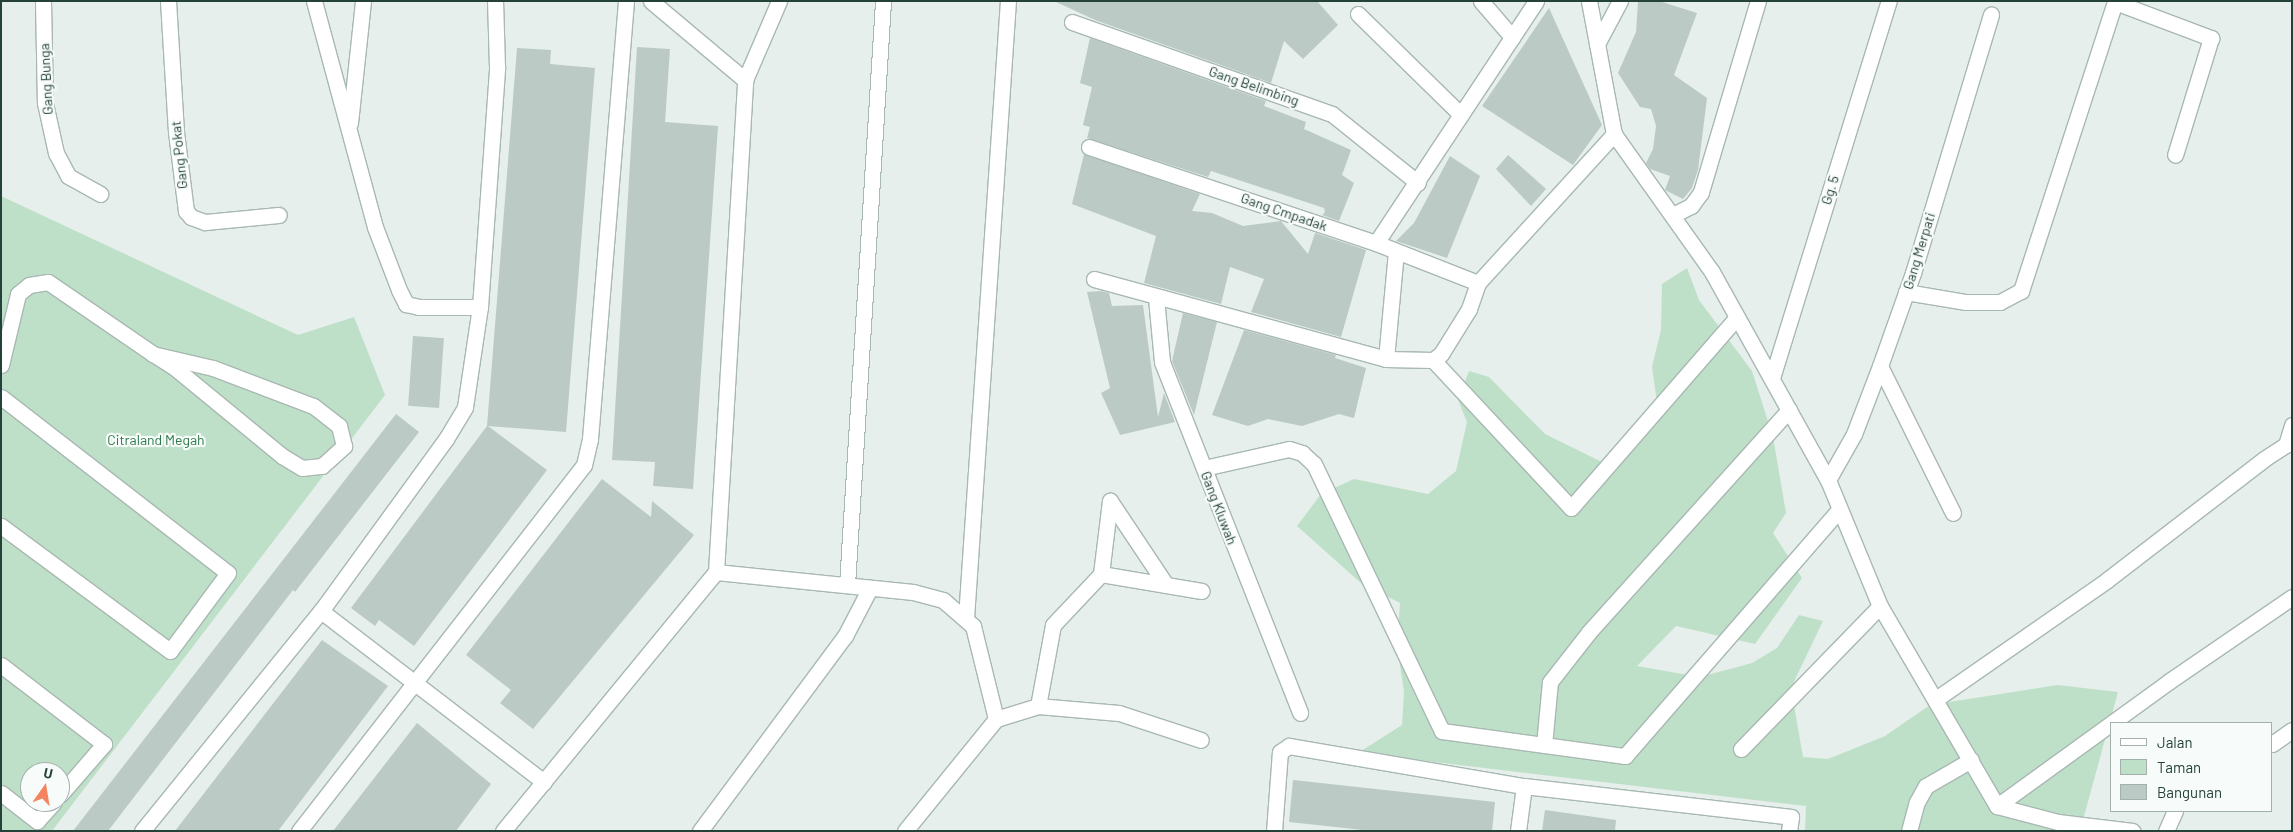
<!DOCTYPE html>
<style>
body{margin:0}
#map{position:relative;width:2293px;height:832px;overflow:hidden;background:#e6efeb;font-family:Barlow,sans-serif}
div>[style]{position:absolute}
.green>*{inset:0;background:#bfe0c8}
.building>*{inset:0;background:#bbcac4;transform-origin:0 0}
.roads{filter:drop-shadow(1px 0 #a8b8b2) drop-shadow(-1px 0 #a8b8b2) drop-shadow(0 1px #a8b8b2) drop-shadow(0 -1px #a8b8b2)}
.minor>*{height:15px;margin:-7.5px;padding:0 7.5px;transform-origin:7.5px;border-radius:7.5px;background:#fff}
span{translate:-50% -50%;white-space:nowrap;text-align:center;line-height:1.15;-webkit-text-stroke:4.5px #f7fbf9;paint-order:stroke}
.street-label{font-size:14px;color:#24423a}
.park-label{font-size:14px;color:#2d7a4b}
.frame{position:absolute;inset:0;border:2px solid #24423a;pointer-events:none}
.legend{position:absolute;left:2110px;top:722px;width:162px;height:90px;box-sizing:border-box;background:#f7fbf9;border:1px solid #a3b1ad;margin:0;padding:6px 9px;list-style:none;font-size:15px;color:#24423a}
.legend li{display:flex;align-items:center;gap:10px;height:25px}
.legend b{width:25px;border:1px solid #a3b1ad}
.north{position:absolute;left:20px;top:762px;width:50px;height:50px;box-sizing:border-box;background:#f7fbf9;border:1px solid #a3b1ad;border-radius:50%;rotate:13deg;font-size:14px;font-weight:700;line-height:20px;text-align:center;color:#24423a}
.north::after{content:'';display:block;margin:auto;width:18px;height:22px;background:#f4845f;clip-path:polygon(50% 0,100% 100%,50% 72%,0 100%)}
</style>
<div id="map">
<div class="green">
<div style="clip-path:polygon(evenodd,1px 196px,298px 335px,354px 317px,385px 395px,52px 831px,1px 831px,1px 196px,30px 772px,60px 772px,60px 802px,30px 802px,30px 772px)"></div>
<div style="clip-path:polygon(1687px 268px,1699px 300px,1752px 371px,1773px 437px,1786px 513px,1773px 533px,1802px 578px,1755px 644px,1676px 626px,1637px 666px,1700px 677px,1752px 663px,1777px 648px,1799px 615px,1823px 621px,1791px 688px,1803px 757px,1828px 759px,1885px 736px,1930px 705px,2058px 685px,2118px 692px,2080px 831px,1805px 831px,1806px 806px,1358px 753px,1402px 725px,1404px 692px,1397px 645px,1400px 603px,1362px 584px,1297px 526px,1321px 494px,1354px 479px,1428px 494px,1456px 471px,1467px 422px,1458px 400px,1469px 371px,1489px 377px,1545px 434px,1606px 464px,1634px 448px,1657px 403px,1652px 367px,1661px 330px,1662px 284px)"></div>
</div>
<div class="building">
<div style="clip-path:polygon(1054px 1px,1317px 1px,1338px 25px,1303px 59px,1284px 41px,1271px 83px,1095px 20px)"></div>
<div style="clip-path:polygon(1638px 1px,1659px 1px,1697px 13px,1674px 75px,1707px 98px,1698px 170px,1692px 188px,1683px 199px,1665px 190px,1670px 176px,1650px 169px,1646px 163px,1653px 149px,1656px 126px,1651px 109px,1640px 107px,1618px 73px,1636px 32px)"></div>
<div style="clip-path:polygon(1549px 8px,1602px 125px,1573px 165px,1482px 106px)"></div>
<div style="clip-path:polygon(1090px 38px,1266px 101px,1264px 106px,1306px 122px,1304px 129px,1351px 150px,1342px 175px,1354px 183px,1339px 221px,1322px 215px,1325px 212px,1324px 208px,1211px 171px,1208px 177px,1087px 138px,1090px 127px,1083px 125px,1092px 87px,1080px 83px)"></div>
<div style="clip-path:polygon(637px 47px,670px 49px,665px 122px,718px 126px,693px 489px,653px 486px,655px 462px,612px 460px)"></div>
<div style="clip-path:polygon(517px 48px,551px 50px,550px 64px,595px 68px,566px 432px,488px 426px,547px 470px,414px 646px,379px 620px,375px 626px,351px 608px,487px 426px)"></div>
<div style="clip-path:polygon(1084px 154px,1200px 194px,1192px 211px,1212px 213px,1243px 226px,1281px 221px,1308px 254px,1315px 233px,1366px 250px,1341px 337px,1251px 312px,1264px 279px,1230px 267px,1221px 304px,1144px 283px,1156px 236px,1072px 204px)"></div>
<div style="clip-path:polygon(1508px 155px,1546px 189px,1531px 206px,1496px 169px)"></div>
<div style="clip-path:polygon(1450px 156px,1480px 176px,1447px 258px,1396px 241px,1414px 223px)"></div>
<div style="clip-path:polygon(1101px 291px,1109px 293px,1112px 306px,1143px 305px,1158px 417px,1164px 393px,1175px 422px,1120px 435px,1101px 393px,1110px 388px,1087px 292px)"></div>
<div style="clip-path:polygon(1183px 313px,1217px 322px,1194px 415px,1172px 361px)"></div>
<div style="clip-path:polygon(1244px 330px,1336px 355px,1335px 358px,1366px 368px,1354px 418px,1339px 414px,1302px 426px,1268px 419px,1248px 426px,1212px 415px)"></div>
<div style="left:413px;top:336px;width:31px;height:70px;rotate:4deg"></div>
<div style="clip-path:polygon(396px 414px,419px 432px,295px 592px,293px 590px,108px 831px,73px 831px)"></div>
<div style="clip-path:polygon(602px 479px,651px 517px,652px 501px,694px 535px,533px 729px,500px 703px,511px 690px,466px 655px)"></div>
<div style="clip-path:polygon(322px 640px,388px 686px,278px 831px,175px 831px)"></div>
<div style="clip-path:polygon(417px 723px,491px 784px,456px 831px,333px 831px)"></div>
<div style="clip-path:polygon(1293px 780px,1495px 802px,1492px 831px,1372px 831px,1289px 822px)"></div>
<div style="clip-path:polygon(1545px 810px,1616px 820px,1615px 831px,1542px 831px)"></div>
</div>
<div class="roads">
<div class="minor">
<div style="left:43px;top:1px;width:102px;rotate:88.9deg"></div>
<div style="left:45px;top:103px;width:51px;rotate:77.6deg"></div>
<div style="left:56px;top:153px;width:26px;rotate:62deg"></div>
<div style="left:68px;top:176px;width:37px;rotate:29deg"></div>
<div style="left:168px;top:1px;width:131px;rotate:86.5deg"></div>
<div style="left:176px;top:132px;width:80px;rotate:82.8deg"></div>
<div style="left:186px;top:211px;width:8px;rotate:50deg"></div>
<div style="left:191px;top:217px;width:15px;rotate:20deg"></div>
<div style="left:205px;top:222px;width:74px;rotate:-5.4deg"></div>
<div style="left:314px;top:1px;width:234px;rotate:74.9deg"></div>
<div style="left:375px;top:227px;width:67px;rotate:69.1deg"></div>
<div style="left:399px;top:290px;width:16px;rotate:63deg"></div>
<div style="left:406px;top:304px;width:13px;rotate:13deg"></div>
<div style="left:419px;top:307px;width:61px"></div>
<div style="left:651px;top:1px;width:123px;rotate:40deg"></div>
<div style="left:1481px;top:1px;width:48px;rotate:49.3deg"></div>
<div style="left:1589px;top:1px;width:135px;rotate:79.4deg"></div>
<div style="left:1614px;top:134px;width:169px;rotate:54.6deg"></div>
<div style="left:1712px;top:272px;width:238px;rotate:60.9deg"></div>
<div style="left:1828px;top:480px;width:136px;rotate:67.6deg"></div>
<div style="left:1880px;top:606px;width:232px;rotate:59.7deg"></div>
<div style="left:1997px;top:806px;width:63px;rotate:14.7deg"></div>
<div style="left:2058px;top:822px;width:75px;rotate:6.9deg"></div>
<div style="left:2115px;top:2px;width:103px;rotate:20.6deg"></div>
<div style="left:2211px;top:38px;width:122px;rotate:107.1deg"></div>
<div style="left:1358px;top:14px;width:144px;rotate:44.4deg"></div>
<div style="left:1072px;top:22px;width:276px;rotate:19.5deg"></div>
<div style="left:1332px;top:114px;width:110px;rotate:38.7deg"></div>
<div style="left:1597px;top:44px;width:49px;rotate:-61.9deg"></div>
<div style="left:350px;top:123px;width:123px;rotate:-83.9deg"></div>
<div style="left:1089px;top:147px;width:303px;rotate:18.5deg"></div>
<div style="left:1376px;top:243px;width:110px;rotate:21.4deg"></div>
<div style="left:1673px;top:215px;width:20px;rotate:-27deg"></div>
<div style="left:1691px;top:206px;width:17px;rotate:-54deg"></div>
<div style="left:1701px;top:192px;width:199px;rotate:-73.4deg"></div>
<div style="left:1376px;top:243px;width:290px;rotate:-56.5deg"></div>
<div style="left:1094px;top:279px;width:303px;rotate:15.3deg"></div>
<div style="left:1386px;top:359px;width:47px;rotate:1.2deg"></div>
<div style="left:1433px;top:360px;width:10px;rotate:-37deg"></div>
<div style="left:1441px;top:354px;width:53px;rotate:-58.1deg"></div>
<div style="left:1469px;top:309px;width:28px;rotate:-71deg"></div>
<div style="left:1478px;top:283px;width:202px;rotate:-47.6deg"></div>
<div style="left:1906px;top:292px;width:61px;rotate:9.5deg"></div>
<div style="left:1966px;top:302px;width:34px"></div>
<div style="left:2000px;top:302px;width:24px;rotate:-28deg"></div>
<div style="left:2021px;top:291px;width:305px;rotate:-72deg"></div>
<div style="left:1156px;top:298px;width:64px;rotate:84.6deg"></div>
<div style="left:1162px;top:362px;width:377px;rotate:68.5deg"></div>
<div style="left:1386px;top:359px;width:108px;rotate:-84.7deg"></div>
<div style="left:1433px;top:360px;width:202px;rotate:47deg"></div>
<div style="left:1571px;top:508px;width:253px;rotate:-49deg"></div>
<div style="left:1px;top:365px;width:73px;rotate:-76.5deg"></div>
<div style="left:18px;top:294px;width:14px;rotate:-39deg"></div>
<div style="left:29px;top:285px;width:19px;rotate:-9deg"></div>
<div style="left:48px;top:282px;width:127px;rotate:34.4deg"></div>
<div style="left:153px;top:354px;width:26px;rotate:32deg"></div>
<div style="left:175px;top:368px;width:139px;rotate:39.4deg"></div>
<div style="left:282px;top:456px;width:23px;rotate:31deg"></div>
<div style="left:302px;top:468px;width:20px;rotate:-6deg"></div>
<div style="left:322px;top:466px;width:30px;rotate:-42deg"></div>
<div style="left:344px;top:446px;width:21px;rotate:-104deg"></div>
<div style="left:339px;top:426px;width:33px;rotate:-142deg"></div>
<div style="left:313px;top:406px;width:107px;rotate:-159.2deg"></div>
<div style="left:213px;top:368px;width:62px;rotate:-166.9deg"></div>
<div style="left:1880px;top:366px;width:164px;rotate:63.6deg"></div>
<div style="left:1772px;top:378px;width:395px;rotate:-72.8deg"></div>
<div style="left:1px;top:397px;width:287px;rotate:37.8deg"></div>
<div style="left:228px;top:573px;width:97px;rotate:126.6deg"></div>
<div style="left:170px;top:651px;width:210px;rotate:-143.5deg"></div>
<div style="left:2286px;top:445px;width:21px;rotate:-73deg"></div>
<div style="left:1204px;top:468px;width:87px;rotate:-12.6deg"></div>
<div style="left:1289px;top:449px;width:14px;rotate:17deg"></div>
<div style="left:1302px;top:453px;width:16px;rotate:43deg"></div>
<div style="left:1314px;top:464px;width:296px;rotate:64.4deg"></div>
<div style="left:1442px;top:731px;width:185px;rotate:7.8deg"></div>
<div style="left:1625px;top:756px;width:326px;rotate:-49deg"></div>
<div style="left:1828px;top:480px;width:53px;rotate:-60.5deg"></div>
<div style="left:1854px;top:434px;width:73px;rotate:-69.1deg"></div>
<div style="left:1880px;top:366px;width:99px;rotate:-70.5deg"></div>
<div style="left:1913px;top:273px;width:270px;rotate:-73.2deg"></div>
<div style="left:1110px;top:501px;width:101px;rotate:56.3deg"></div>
<div style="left:716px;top:572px;width:198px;rotate:5.8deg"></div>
<div style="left:913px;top:592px;width:31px;rotate:15deg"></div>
<div style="left:943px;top:600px;width:40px;rotate:41deg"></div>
<div style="left:973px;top:626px;width:96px;rotate:76.1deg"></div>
<div style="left:1101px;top:574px;width:102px;rotate:9.6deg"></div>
<div style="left:847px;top:585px;width:585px;rotate:-86.47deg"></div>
<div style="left:321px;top:611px;width:281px;rotate:37.5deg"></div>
<div style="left:966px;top:618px;width:618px;rotate:-86.11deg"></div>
<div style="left:1px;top:665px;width:130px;rotate:37.5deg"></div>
<div style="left:104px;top:744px;width:67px;rotate:130.8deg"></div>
<div style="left:1936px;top:699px;width:208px;rotate:-34.8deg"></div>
<div style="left:2107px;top:580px;width:198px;rotate:-37.6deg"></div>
<div style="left:2264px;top:459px;width:33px;rotate:-33deg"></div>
<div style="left:1038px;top:706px;width:82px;rotate:-79.5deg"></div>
<div style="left:1053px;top:625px;width:70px;rotate:-46.7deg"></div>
<div style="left:1101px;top:574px;width:74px;rotate:-83deg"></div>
<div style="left:2272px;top:744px;width:24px;rotate:-35deg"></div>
<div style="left:1544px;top:745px;width:63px;rotate:-84.6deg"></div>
<div style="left:1550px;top:682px;width:63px;rotate:-52deg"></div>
<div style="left:1589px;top:632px;width:299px;rotate:-48deg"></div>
<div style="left:1741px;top:749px;width:199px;rotate:-45.8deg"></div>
<div style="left:1px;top:793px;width:46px;rotate:37.9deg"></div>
<div style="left:37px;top:821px;width:25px;rotate:-48deg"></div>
<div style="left:1997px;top:806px;width:211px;rotate:-35.9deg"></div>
<div style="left:2168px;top:682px;width:150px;rotate:-34.4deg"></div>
<div style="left:142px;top:831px;width:284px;rotate:-50.9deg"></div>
<div style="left:321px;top:611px;width:213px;rotate:-54deg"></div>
<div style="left:446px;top:439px;width:37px;rotate:-59deg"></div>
<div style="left:465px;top:407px;width:101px;rotate:-81.5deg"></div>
<div style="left:480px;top:307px;width:241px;rotate:-85.9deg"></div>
<div style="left:497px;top:67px;width:66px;rotate:-91.7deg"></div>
<div style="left:299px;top:831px;width:464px;rotate:-52.1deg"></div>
<div style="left:584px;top:465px;width:27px;rotate:-77deg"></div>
<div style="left:590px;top:439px;width:439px;rotate:-85.3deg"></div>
<div style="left:503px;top:831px;width:335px;rotate:-50.6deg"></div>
<div style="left:716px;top:572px;width:493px;rotate:-86.6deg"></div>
<div style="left:745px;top:80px;width:86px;rotate:-66.7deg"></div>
<div style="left:700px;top:831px;width:243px;rotate:-53.4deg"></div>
<div style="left:845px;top:636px;width:54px;rotate:-62.5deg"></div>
<div style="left:905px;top:831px;width:144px;rotate:-50.9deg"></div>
<div style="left:996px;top:719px;width:44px;rotate:-17.2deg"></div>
<div style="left:1038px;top:706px;width:81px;rotate:4.9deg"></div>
<div style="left:1119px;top:713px;width:86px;rotate:18.2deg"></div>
<div style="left:1274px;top:831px;width:79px;rotate:-85.7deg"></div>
<div style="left:1280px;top:752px;width:11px;rotate:-34deg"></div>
<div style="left:1289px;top:746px;width:238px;rotate:9.7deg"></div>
<div style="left:1524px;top:786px;width:269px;rotate:6.6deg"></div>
<div style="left:1791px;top:817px;width:14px;rotate:98deg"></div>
<div style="left:1518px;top:831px;width:45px;rotate:-82.4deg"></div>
<div style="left:1909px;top:831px;width:30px;rotate:-75deg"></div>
<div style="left:1917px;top:802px;width:18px;rotate:-61deg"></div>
<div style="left:1926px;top:786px;width:52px;rotate:-30deg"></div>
<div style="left:2166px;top:831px;width:22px;rotate:-66deg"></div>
</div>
</div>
<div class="street-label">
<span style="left:46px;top:79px;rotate:-93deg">Gang Bunga</span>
<span style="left:1254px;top:86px;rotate:19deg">Gang Belimbing</span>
<span style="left:179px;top:155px;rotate:-96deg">Gang Pokat</span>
<span style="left:1830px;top:190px;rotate:-73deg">Gg. 5</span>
<span style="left:1284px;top:212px;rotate:19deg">Gang Cmpadak</span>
<span style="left:1919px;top:251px;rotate:-73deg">Gang Merpati</span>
<span style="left:1219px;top:508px;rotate:69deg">Gang Kluwah</span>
</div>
<div class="park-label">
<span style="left:156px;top:440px">Citraland Megah</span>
</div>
<div class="frame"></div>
<ul class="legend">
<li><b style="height:6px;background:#fff"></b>Jalan</li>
<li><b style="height:14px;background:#bfe0c8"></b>Taman</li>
<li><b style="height:14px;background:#bbcac4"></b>Bangunan</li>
</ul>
<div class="north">U</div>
</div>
